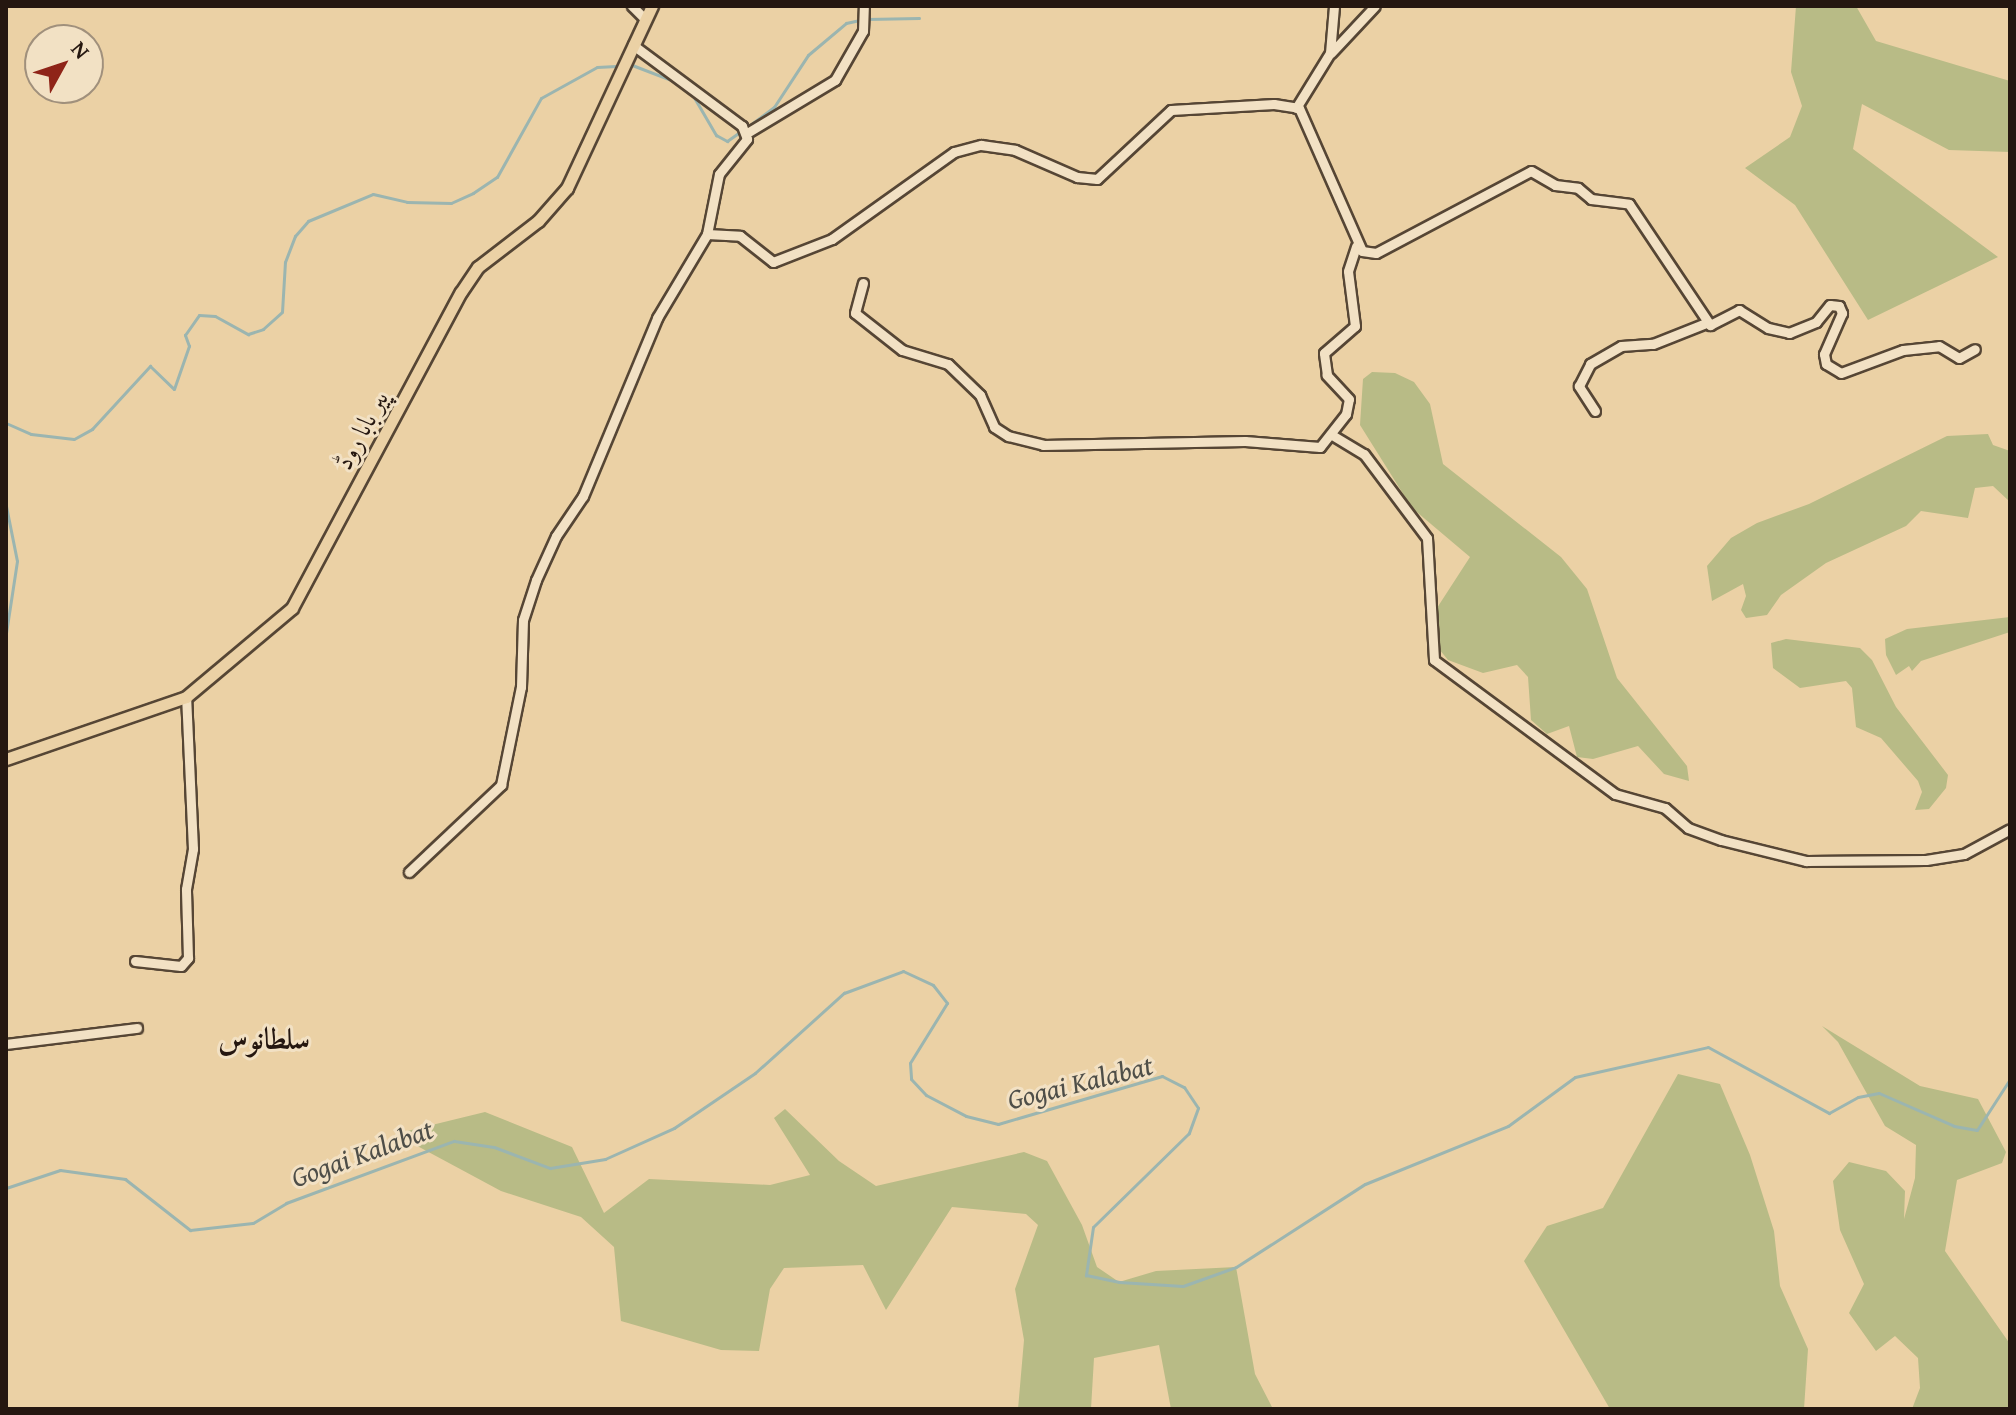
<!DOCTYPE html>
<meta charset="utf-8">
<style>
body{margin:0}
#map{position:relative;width:2016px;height:1415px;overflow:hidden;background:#ebd1a5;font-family:"Gentium Book Plus",Amiri,serif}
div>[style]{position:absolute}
.green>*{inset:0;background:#b8bb86}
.stream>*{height:3px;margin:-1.5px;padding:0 1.5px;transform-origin:1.5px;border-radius:1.5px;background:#9bb5b0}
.roads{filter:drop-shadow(2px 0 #564635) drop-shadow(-2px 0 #564635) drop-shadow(0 2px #564635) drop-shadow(0 -2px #564635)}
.minor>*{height:9px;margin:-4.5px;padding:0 4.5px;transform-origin:4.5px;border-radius:4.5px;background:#f2e1c4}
.major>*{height:11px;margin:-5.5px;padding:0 5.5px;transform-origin:5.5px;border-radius:5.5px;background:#ebd1a5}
span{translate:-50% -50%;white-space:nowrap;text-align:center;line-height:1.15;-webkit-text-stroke:6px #f2e1c4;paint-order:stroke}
.street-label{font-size:26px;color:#251710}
.water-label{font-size:28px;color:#4e4e48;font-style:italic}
.quarter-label{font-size:30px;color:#251710;font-weight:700}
.frame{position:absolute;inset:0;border:8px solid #251710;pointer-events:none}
.north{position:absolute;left:24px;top:24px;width:80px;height:80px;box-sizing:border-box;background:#f2e1c4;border:2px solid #a0907c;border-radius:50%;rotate:50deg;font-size:22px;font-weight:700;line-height:32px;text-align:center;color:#251710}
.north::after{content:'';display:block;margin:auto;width:28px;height:36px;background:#8f2418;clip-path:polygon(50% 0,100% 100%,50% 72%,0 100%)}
</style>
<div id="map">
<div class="green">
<div style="clip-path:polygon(1796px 6px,1856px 6px,1876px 41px,2010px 81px,2010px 152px,1949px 150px,1862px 104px,1853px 149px,1998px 257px,1868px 320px,1795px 205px,1745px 168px,1790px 137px,1802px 106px,1791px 72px)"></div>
<div style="clip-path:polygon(1372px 372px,1395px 373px,1414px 382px,1430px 404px,1443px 464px,1561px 557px,1587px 589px,1617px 678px,1687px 766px,1689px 781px,1664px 774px,1638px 746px,1593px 759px,1577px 757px,1569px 726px,1547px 734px,1531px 720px,1528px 677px,1517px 665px,1483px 673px,1448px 660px,1439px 649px,1435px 611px,1470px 557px,1412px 508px,1360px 425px,1363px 379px)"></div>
<div style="clip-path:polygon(1988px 434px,1993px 445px,2010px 451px,2010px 502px,1993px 486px,1975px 488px,1968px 518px,1921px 511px,1906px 526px,1826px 563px,1781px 595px,1767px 615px,1746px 618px,1741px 610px,1746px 596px,1743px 584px,1712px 601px,1707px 566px,1731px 538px,1757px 523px,1809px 504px,1947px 436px)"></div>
<div style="clip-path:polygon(2010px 617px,2010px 632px,1921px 661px,1912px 671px,1909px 666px,1896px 675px,1886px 655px,1885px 639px,1907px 629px)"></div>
<div style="clip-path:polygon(1786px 639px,1860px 648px,1872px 660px,1896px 707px,1948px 775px,1946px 788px,1929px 809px,1915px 810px,1922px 792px,1918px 781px,1881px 738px,1856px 727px,1852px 688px,1846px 681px,1800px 688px,1773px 668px,1771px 643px)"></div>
<div style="clip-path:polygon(1822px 1026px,1920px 1086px,1978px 1099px,2006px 1152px,2002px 1163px,1957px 1180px,1945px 1251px,2010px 1344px,2010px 1409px,1912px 1409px,1920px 1388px,1918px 1358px,1895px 1336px,1876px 1351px,1849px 1313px,1864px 1284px,1840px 1230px,1833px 1181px,1849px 1162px,1886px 1171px,1905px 1191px,1904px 1219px,1915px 1178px,1916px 1145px,1885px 1126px,1838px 1042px)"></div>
<div style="clip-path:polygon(1678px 1074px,1720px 1084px,1750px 1155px,1774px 1231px,1780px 1286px,1808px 1349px,1804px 1409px,1610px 1409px,1524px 1261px,1547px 1226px,1603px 1208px)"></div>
<div style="clip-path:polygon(785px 1109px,839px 1161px,876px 1186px,1024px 1152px,1047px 1161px,1082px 1225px,1097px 1267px,1119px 1282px,1156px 1271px,1236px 1267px,1255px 1374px,1273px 1409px,1171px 1409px,1159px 1345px,1094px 1358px,1091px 1409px,1018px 1409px,1024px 1340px,1015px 1289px,1038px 1225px,1026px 1214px,952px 1207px,886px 1310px,863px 1265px,784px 1268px,770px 1289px,759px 1351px,721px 1350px,621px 1321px,614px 1247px,581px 1217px,501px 1191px,395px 1134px,485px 1112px,572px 1147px,604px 1213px,649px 1179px,770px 1185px,810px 1175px,774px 1118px)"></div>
</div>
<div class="stream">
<div style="left:867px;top:19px;width:52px;rotate:-1.1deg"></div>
<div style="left:632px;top:65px;width:47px;rotate:21.1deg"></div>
<div style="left:692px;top:94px;width:48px;rotate:59.7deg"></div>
<div style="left:716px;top:135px;width:13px;rotate:29deg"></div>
<div style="left:727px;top:141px;width:16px;rotate:-35deg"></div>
<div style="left:746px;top:128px;width:35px;rotate:-37deg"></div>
<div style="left:774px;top:107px;width:62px;rotate:-56.8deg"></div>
<div style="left:808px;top:55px;width:50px;rotate:-40.1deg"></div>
<div style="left:846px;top:23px;width:14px;rotate:-12deg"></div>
<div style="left:6px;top:423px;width:27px;rotate:24deg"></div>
<div style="left:31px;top:434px;width:43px;rotate:6.6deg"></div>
<div style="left:74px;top:439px;width:21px;rotate:-29deg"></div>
<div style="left:92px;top:429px;width:86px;rotate:-47.4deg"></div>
<div style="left:150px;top:366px;width:33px;rotate:44deg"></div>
<div style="left:174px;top:389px;width:46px;rotate:-70.8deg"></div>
<div style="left:189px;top:346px;width:12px;rotate:-110deg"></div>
<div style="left:185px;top:335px;width:24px;rotate:-55deg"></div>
<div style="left:199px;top:315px;width:16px;rotate:4deg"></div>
<div style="left:215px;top:316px;width:38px;rotate:29deg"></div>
<div style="left:248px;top:334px;width:16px;rotate:-18deg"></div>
<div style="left:263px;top:329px;width:25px;rotate:-42deg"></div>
<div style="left:282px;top:312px;width:50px;rotate:-86.6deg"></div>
<div style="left:285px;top:262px;width:28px;rotate:-69deg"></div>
<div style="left:295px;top:236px;width:20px;rotate:-49deg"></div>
<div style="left:308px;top:221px;width:70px;rotate:-22.6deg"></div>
<div style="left:373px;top:194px;width:35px;rotate:13deg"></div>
<div style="left:407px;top:202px;width:44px;rotate:1.3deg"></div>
<div style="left:451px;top:203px;width:24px;rotate:-24deg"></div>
<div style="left:473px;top:193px;width:29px;rotate:-34deg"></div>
<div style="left:497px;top:177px;width:90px;rotate:-60.9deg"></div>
<div style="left:541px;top:98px;width:64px;rotate:-29deg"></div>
<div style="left:597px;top:67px;width:19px;rotate:-3deg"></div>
<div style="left:6px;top:506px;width:56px;rotate:78.7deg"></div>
<div style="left:17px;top:561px;width:73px;rotate:98.7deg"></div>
<div style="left:6px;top:1188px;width:57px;rotate:-18.4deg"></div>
<div style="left:60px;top:1170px;width:66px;rotate:7.9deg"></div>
<div style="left:125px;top:1179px;width:83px;rotate:38.1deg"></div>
<div style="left:190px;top:1230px;width:63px;rotate:-6.3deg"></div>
<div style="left:253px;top:1223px;width:39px;rotate:-31deg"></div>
<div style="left:286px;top:1203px;width:179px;rotate:-20.3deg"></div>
<div style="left:454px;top:1141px;width:40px;rotate:8.5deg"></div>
<div style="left:494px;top:1147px;width:60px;rotate:20.6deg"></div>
<div style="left:550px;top:1168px;width:56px;rotate:-9.3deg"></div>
<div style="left:605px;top:1159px;width:76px;rotate:-24.2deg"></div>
<div style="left:674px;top:1128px;width:98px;rotate:-34.2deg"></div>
<div style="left:755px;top:1073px;width:120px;rotate:-42deg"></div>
<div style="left:844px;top:993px;width:63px;rotate:-20.4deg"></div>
<div style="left:903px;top:971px;width:33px;rotate:25deg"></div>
<div style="left:933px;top:985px;width:23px;rotate:52deg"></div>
<div style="left:947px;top:1003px;width:70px;rotate:121.7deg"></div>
<div style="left:910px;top:1063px;width:16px;rotate:86deg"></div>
<div style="left:911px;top:1079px;width:22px;rotate:47deg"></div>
<div style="left:926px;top:1095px;width:45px;rotate:27.7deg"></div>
<div style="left:966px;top:1116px;width:33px;rotate:14deg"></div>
<div style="left:998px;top:1124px;width:171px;rotate:-16.3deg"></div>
<div style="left:1162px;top:1076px;width:25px;rotate:27deg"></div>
<div style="left:1184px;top:1087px;width:25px;rotate:56deg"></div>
<div style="left:1198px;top:1108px;width:27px;rotate:110deg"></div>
<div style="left:1189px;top:1133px;width:134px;rotate:135.6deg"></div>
<div style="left:1093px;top:1227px;width:49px;rotate:98.3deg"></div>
<div style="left:1086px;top:1275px;width:34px;rotate:12deg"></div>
<div style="left:1119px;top:1282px;width:64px;rotate:3.6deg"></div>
<div style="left:1183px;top:1286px;width:56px;rotate:-19.7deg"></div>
<div style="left:1236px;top:1267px;width:153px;rotate:-32.8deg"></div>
<div style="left:1365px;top:1184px;width:154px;rotate:-22.1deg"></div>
<div style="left:1508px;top:1126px;width:83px;rotate:-36.2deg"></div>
<div style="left:1575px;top:1077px;width:136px;rotate:-12.7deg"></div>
<div style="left:1708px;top:1047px;width:138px;rotate:28.6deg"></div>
<div style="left:1829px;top:1113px;width:33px;rotate:-29deg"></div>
<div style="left:1858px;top:1097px;width:21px;rotate:-11deg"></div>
<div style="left:1879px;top:1093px;width:82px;rotate:23.7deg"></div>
<div style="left:1954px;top:1126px;width:23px;rotate:10deg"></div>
<div style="left:1977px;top:1130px;width:61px;rotate:-57.1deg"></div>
</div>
<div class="roads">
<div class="minor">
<div style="left:632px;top:6px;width:18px;rotate:45deg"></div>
<div style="left:1331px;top:53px;width:64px;rotate:-46.9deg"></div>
<div style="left:1296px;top:108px;width:65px;rotate:-58.3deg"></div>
<div style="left:1330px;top:53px;width:47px;rotate:-85.1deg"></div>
<div style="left:747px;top:133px;width:103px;rotate:-31.1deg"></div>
<div style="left:835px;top:80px;width:56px;rotate:-60.3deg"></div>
<div style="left:863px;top:31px;width:25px;rotate:-88deg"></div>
<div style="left:707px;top:234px;width:33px;rotate:3deg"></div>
<div style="left:740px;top:236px;width:42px;rotate:38.2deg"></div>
<div style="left:773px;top:262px;width:63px;rotate:-21.3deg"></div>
<div style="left:832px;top:239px;width:150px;rotate:-35.5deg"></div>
<div style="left:954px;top:152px;width:28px;rotate:-15deg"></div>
<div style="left:981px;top:145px;width:34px;rotate:8deg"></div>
<div style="left:1015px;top:150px;width:68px;rotate:23.5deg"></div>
<div style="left:1077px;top:177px;width:20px;rotate:6deg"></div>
<div style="left:1097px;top:179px;width:101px;rotate:-43deg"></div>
<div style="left:1171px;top:110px;width:103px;rotate:-3.3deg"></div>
<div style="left:1274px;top:104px;width:25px;rotate:9deg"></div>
<div style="left:1299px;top:108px;width:156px;rotate:66.2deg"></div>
<div style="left:1362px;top:251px;width:14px;rotate:8deg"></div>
<div style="left:1376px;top:253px;width:175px;rotate:-27.9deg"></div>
<div style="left:1531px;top:171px;width:28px;rotate:30deg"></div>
<div style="left:1555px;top:185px;width:23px;rotate:7deg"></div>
<div style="left:1578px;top:188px;width:17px;rotate:40deg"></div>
<div style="left:1591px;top:199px;width:38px;rotate:7deg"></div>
<div style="left:1629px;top:204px;width:146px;rotate:56.2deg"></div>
<div style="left:1710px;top:325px;width:33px;rotate:-27deg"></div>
<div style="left:1739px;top:310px;width:34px;rotate:32deg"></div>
<div style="left:1768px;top:328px;width:22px;rotate:13deg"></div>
<div style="left:1789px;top:333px;width:29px;rotate:-22deg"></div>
<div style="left:1816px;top:322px;width:22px;rotate:-51deg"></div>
<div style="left:1830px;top:305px;width:9px;rotate:6deg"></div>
<div style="left:1839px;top:306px;width:8px;rotate:67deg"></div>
<div style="left:1842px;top:313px;width:45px;rotate:113.7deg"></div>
<div style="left:1824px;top:354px;width:10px;rotate:79deg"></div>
<div style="left:1826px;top:364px;width:17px;rotate:31deg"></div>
<div style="left:1841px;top:373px;width:66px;rotate:-20.4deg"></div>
<div style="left:1903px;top:350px;width:36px;rotate:-6deg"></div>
<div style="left:1939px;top:346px;width:23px;rotate:31deg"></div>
<div style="left:1959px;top:358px;width:18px;rotate:-29deg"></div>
<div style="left:863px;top:283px;width:31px;rotate:105deg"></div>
<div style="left:855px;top:313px;width:60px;rotate:38.2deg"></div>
<div style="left:902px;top:350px;width:48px;rotate:16.9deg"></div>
<div style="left:948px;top:364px;width:45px;rotate:44.1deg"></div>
<div style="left:980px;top:395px;width:35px;rotate:66deg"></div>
<div style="left:994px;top:427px;width:17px;rotate:33deg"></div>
<div style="left:1008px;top:436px;width:36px;rotate:14deg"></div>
<div style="left:1043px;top:445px;width:202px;rotate:-1.1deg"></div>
<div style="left:1245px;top:441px;width:75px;rotate:4.6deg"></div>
<div style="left:1320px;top:447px;width:42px;rotate:-51.8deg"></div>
<div style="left:1346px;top:414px;width:15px;rotate:-79deg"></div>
<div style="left:1349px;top:399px;width:33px;rotate:-133deg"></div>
<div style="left:1327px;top:375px;width:22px;rotate:-98deg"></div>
<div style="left:1324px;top:353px;width:41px;rotate:-41.1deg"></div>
<div style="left:1355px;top:326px;width:55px;rotate:-97.3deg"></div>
<div style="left:1348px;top:271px;width:26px;rotate:-72deg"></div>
<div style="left:1595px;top:411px;width:30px;rotate:-123deg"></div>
<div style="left:1579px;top:386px;width:25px;rotate:-63deg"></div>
<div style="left:1590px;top:364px;width:36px;rotate:-30deg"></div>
<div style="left:1621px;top:346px;width:32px;rotate:-4deg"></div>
<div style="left:1653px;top:344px;width:57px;rotate:-21.6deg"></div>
<div style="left:1332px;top:435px;width:37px;rotate:31deg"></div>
<div style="left:1364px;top:454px;width:105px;rotate:53.1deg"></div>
<div style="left:1427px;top:538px;width:122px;rotate:86.7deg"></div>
<div style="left:1434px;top:660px;width:225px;rotate:36.5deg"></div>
<div style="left:1615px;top:794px;width:52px;rotate:15.6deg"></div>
<div style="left:1665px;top:808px;width:30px;rotate:41deg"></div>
<div style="left:1688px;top:828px;width:35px;rotate:20deg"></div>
<div style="left:1721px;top:840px;width:88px;rotate:13.9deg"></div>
<div style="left:1806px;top:861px;width:120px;rotate:-0.5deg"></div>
<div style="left:1926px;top:860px;width:38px;rotate:-9deg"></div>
<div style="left:1964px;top:854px;width:52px;rotate:-28.5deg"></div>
<div style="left:409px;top:872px;width:127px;rotate:-43.4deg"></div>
<div style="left:501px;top:785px;width:100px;rotate:-78.5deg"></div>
<div style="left:521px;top:687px;width:67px;rotate:-88.3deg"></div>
<div style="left:523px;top:620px;width:42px;rotate:-72deg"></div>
<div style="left:536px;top:580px;width:48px;rotate:-65.6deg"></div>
<div style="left:556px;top:536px;width:48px;rotate:-56deg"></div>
<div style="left:583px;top:496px;width:193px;rotate:-67.4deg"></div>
<div style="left:657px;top:318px;width:98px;rotate:-59.2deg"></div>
<div style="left:707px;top:234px;width:61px;rotate:-78.7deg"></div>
<div style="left:719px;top:174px;width:45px;rotate:-51.3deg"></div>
<div style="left:747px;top:139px;width:14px;rotate:-111deg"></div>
<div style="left:742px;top:126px;width:136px;rotate:-143.4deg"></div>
<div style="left:135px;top:961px;width:46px;rotate:6.2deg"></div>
<div style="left:181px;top:966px;width:11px;rotate:-49deg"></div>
<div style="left:188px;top:958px;width:69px;rotate:-91.7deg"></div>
<div style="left:186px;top:889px;width:41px;rotate:-80.1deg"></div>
<div style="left:193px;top:849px;width:152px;rotate:-92.6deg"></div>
<div style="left:6px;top:1044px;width:132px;rotate:-7deg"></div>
</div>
<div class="major">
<div style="left:6px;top:759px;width:190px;rotate:-19deg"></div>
<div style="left:186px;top:697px;width:138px;rotate:-40deg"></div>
<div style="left:292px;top:608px;width:358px;rotate:-61.9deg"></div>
<div style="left:461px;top:292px;width:30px;rotate:-56deg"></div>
<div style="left:478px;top:267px;width:76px;rotate:-37.5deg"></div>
<div style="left:538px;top:221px;width:44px;rotate:-48.7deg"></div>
<div style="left:567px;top:188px;width:201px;rotate:-65deg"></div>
</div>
</div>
<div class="street-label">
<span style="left:361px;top:430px;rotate:-62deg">پیر بابا روڈ</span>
</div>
<div class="water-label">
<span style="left:1080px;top:1082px;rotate:-14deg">Gogai Kalabat</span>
<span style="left:362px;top:1153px;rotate:-20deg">Gogai Kalabat</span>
</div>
<div class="quarter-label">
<span style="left:264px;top:1038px">سلطانوس</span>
</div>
<div class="frame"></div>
<div class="north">N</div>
</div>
